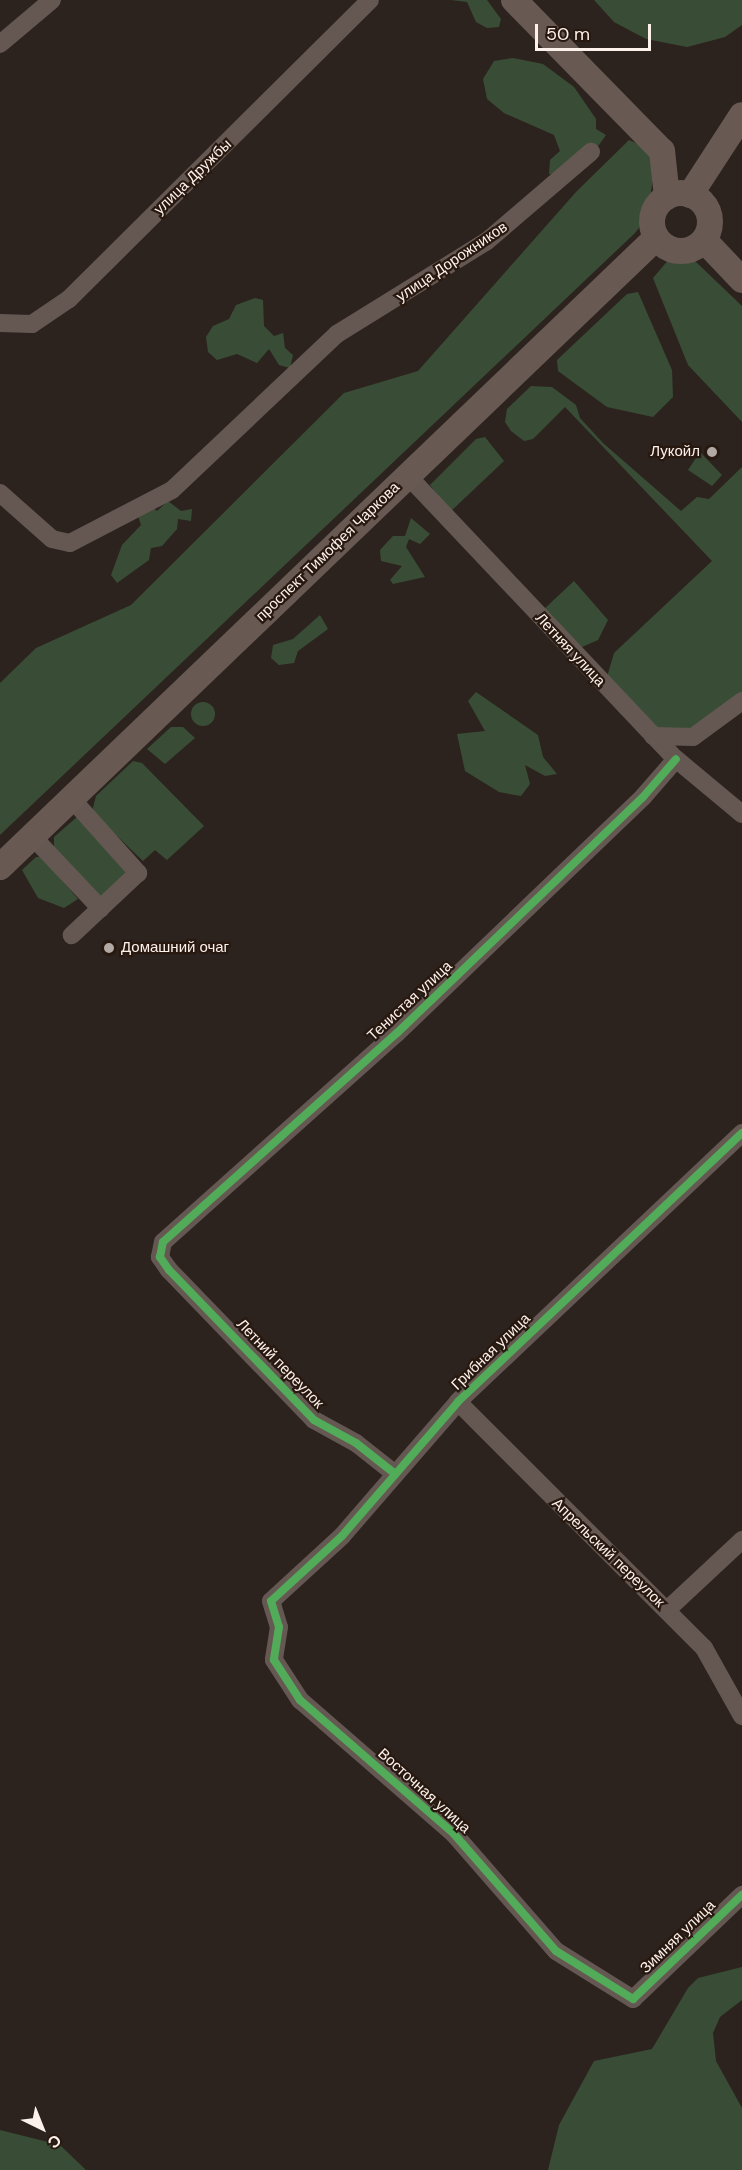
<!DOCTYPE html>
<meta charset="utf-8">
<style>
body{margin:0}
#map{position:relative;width:742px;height:2170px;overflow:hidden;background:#2c231f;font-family:"DM Sans",sans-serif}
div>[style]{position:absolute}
.green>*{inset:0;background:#394d36}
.round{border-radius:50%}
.street>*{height:18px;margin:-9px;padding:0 9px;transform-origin:9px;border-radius:9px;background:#655853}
.secondary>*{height:26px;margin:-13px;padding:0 13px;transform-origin:13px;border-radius:13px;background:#685953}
.secondary>.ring{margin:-13px;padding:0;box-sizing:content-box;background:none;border:26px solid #685953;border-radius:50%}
.cycleway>*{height:8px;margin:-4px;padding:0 4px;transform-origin:4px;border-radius:4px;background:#51ab58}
.dots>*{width:16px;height:16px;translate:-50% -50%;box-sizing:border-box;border:3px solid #281910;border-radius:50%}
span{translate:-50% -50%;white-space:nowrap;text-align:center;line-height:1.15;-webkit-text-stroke:4.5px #281910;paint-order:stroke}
.street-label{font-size:15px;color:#fcf1eb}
.poi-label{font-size:15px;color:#fcf1eb}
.right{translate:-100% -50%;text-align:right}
.left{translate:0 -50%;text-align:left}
.north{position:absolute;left:12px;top:2098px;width:60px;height:60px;-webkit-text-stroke:4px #281910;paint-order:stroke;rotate:137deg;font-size:16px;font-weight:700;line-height:24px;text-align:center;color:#fcf1eb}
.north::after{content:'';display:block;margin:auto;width:21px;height:27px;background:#fcf1eb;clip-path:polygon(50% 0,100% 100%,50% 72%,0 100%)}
.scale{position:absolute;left:535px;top:24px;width:116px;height:27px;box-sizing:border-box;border:3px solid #fcf1eb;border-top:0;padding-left:8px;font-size:18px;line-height:21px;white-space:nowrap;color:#fcf1eb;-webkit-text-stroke:4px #281910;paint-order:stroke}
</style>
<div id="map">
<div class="green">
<div style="clip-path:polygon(451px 0,487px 0,501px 19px,499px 27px,487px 28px,476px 22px,467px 2px)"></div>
<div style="clip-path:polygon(594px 0,742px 0,742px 25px,725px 37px,687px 47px,646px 39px,614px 22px)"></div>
<div style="clip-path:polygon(513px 58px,543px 64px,574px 87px,596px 119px,596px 129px,606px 135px,591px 156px,562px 175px,549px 174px,550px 160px,560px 151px,554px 135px,504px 113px,487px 99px,483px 79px,494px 61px)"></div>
<div style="clip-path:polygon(629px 140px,647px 148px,654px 168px,648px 216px,635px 233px,0 835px,0 683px,36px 648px,131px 605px,344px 393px,418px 371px,576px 192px)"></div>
<div style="clip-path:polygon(670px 258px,695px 261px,742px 306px,742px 422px,688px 365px,653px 278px)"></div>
<div style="clip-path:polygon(638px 292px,672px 370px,673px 397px,653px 417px,607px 407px,558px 371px,557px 360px,627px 294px)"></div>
<div style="clip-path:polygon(255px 298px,263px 300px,264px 326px,274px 336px,283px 333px,285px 348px,293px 355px,290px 368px,279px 365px,269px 349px,257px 363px,237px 354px,217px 360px,208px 352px,206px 337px,213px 326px,229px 319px,236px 305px)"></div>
<div style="clip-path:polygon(531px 386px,552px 387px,576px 405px,580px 418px,603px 443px,681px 511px,697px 497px,709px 499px,742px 467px,742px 694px,700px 728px,658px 730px,607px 677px,614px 653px,712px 561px,565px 407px,533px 439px,524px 441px,511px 431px,505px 422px,507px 409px)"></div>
<div style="clip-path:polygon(485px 437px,504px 461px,450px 512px,430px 485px,476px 439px)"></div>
<div style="clip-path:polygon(700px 452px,722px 475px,712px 486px,688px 470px)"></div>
<div style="clip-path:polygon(168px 501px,181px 511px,192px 509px,191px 521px,178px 519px,177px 529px,162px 546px,151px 548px,149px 560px,117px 583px,111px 575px,122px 545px,141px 525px,137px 513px,151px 506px,157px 511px)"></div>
<div style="clip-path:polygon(411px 518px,430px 534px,420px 544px,409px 539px,406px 547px,425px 577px,393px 584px,390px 580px,402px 566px,381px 561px,380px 550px,393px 536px,405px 536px)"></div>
<div style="clip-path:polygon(574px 581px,608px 620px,598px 640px,582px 647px,543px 610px)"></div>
<div style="clip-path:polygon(320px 615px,328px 629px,298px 651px,294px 663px,279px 665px,271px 658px,273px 645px,293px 639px)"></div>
<div style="clip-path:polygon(476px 692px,538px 735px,543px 757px,557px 774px,545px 776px,525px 765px,530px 784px,521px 796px,499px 792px,465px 771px,457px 734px,485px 731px,468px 701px)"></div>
<div class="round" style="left:191px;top:702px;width:24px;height:24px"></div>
<div style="clip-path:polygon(171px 727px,183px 727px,195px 738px,165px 764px,147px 749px)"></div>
<div style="clip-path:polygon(133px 761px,142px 763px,204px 826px,167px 860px,155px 850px,143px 861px,92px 812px,96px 796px)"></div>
<div style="clip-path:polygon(77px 817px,125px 859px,127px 877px,101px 898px,54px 847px,54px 837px)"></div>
<div style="clip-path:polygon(36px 857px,42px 857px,78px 899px,64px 908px,38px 898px,22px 870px)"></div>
<div style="clip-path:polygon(742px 1967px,742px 2000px,720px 2017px,713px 2033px,716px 2061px,742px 2108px,742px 2170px,548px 2170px,559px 2125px,594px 2061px,652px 2049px,688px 1988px,698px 1978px)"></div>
<div style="clip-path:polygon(0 2130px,60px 2145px,86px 2170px,0 2170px)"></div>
</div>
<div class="street">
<div style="left:0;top:44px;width:68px;rotate:-40.2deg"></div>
<div style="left:0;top:323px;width:32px;rotate:2deg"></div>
<div style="left:32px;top:324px;width:45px;rotate:-34deg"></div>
<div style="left:69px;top:299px;width:424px;rotate:-44.8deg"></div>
<div style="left:408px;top:476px;width:390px;rotate:46.6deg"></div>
<div style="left:676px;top:759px;width:86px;rotate:39.8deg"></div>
<div style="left:0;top:493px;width:69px;rotate:41.5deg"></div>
<div style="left:52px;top:539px;width:18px;rotate:13deg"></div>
<div style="left:70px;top:543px;width:115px;rotate:-27.5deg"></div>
<div style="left:172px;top:490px;width:227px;rotate:-43.4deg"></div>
<div style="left:337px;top:334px;width:176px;rotate:-31.8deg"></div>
<div style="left:487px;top:241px;width:137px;rotate:-40.6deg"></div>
<div style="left:653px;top:736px;width:40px;rotate:1.4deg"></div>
<div style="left:693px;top:737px;width:61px;rotate:-36.3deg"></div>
<div style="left:71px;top:798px;width:101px;rotate:48.2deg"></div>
<div style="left:138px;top:873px;width:91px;rotate:136.8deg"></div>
<div style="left:32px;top:836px;width:100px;rotate:46.6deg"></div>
<div style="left:742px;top:1133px;width:391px;rotate:136.6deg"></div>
<div style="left:458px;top:1402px;width:177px;rotate:130.9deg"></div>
<div style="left:342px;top:1536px;width:96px;rotate:137.5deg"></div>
<div style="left:271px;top:1601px;width:27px;rotate:73deg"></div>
<div style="left:279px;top:1627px;width:33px;rotate:99deg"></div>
<div style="left:274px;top:1660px;width:48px;rotate:57deg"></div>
<div style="left:300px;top:1700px;width:204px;rotate:41deg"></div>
<div style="left:454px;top:1834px;width:155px;rotate:48.9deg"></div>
<div style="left:556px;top:1951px;width:91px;rotate:31.9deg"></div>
<div style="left:633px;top:1999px;width:151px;rotate:-43.7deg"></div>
<div style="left:458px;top:1402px;width:348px;rotate:45deg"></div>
<div style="left:704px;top:1648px;width:78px;rotate:60.8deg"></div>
<div style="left:394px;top:1473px;width:48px;rotate:-141.7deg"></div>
<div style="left:356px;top:1443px;width:48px;rotate:-151.3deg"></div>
<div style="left:314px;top:1420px;width:209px;rotate:-134deg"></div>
<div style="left:169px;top:1270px;width:16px;rotate:-125deg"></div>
<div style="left:160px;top:1257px;width:15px;rotate:-79deg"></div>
<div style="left:163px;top:1242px;width:314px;rotate:-41.8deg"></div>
<div style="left:397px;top:1033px;width:341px;rotate:-43.8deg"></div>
<div style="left:643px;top:797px;width:50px;rotate:-49deg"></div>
<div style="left:667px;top:1610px;width:103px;rotate:-43deg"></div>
</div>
<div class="secondary">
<div style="left:514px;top:0;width:211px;rotate:45.6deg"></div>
<div style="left:662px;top:151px;width:46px;rotate:83.8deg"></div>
<div class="ring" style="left:652px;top:193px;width:32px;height:32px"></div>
<div style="left:690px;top:195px;width:95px;rotate:-57deg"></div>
<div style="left:704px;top:240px;width:55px;rotate:46.5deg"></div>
<div style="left:0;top:867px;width:909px;rotate:-43.8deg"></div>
</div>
<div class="cycleway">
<div style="left:742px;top:1133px;width:391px;rotate:136.6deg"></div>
<div style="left:458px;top:1402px;width:177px;rotate:130.9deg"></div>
<div style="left:342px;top:1536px;width:96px;rotate:137.5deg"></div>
<div style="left:271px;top:1601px;width:27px;rotate:73deg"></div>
<div style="left:279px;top:1627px;width:33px;rotate:99deg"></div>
<div style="left:274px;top:1660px;width:48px;rotate:57deg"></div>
<div style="left:300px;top:1700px;width:204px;rotate:41deg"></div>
<div style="left:454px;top:1834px;width:155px;rotate:48.9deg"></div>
<div style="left:556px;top:1951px;width:91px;rotate:31.9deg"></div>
<div style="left:633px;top:1999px;width:151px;rotate:-43.7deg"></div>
<div style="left:394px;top:1473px;width:48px;rotate:-141.7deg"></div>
<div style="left:356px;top:1443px;width:48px;rotate:-151.3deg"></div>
<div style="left:314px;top:1420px;width:209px;rotate:-134deg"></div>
<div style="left:169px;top:1270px;width:16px;rotate:-125deg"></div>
<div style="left:160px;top:1257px;width:15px;rotate:-79deg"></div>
<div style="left:163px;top:1242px;width:314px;rotate:-41.8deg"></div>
<div style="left:397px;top:1033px;width:341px;rotate:-43.8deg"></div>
<div style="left:643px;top:797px;width:50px;rotate:-49deg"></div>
</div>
<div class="dots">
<div style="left:712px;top:452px;background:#b3a9a4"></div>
<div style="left:109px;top:948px;background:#b3a9a4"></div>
</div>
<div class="street-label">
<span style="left:193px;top:177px;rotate:-44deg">улица Дружбы</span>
<span style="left:452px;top:262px;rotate:-34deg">улица Дорожников</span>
<span style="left:328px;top:552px;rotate:-44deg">проспект Тимофея Чаркова</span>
<span style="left:570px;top:650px;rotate:47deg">Летняя улица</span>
<span style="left:410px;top:1001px;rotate:-43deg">Тенистая улица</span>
<span style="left:491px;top:1352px;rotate:-44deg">Грибная улица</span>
<span style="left:280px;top:1364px;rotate:46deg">Летний переулок</span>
<span style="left:608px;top:1553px;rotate:44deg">Апрельский переулок</span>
<span style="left:424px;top:1791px;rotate:42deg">Восточная улица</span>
<span style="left:678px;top:1937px;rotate:-44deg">Зимняя улица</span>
</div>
<div class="poi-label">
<span class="right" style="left:700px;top:452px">Лукойл</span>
<span class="left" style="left:121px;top:948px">Домашний очаг</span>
</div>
<div class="north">С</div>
<div class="scale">50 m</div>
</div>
